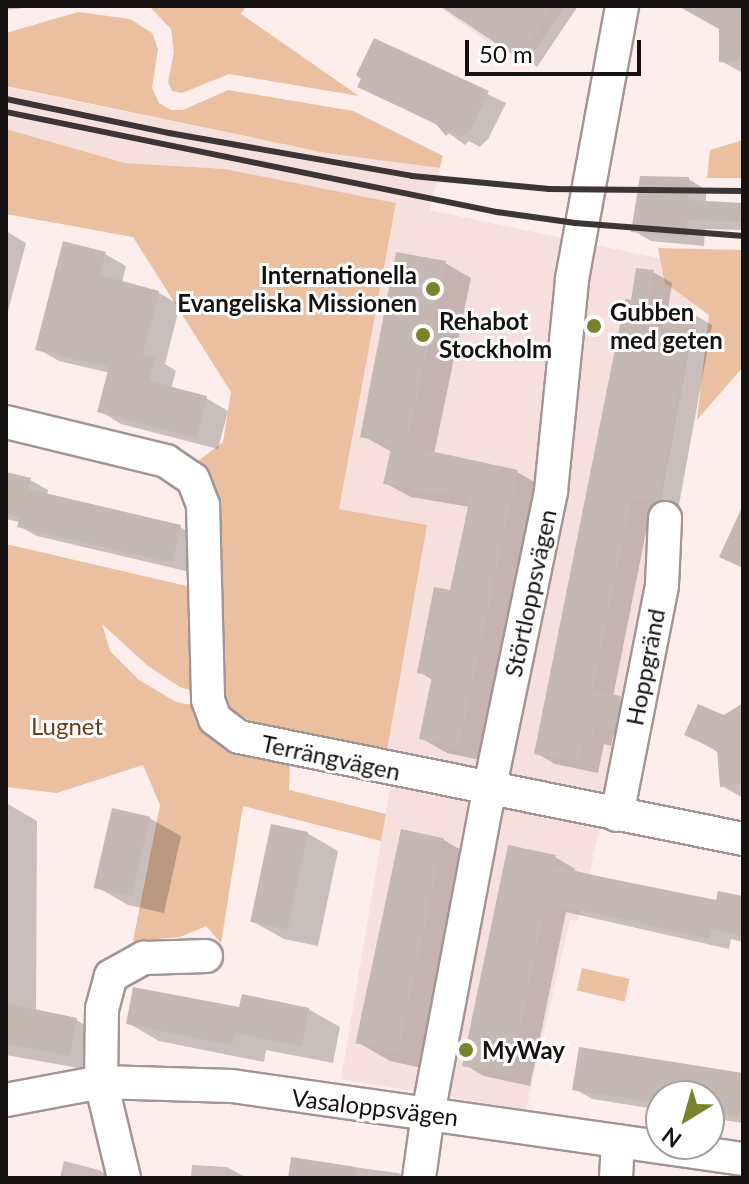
<!DOCTYPE html>
<meta charset="utf-8">
<style>
body{margin:0}
#map{position:relative;width:749px;height:1184px;overflow:hidden;background:#fdeeed;font-family:Lato,sans-serif}
div>[style]{position:absolute}
.built>*{inset:0;background:#f6e0de}
.green>*{inset:0;background:#eac0a0;transform-origin:0 0}
.shadow>*{inset:0;background:#0003}
.building>*{inset:0;background:#c5b8b3;transform-origin:0 0}
.roads{filter:drop-shadow(2px 0 #a39594) drop-shadow(-2px 0 #a39594) drop-shadow(0 2px #a39594) drop-shadow(0 -2px #a39594)}
.minor>*{height:32px;margin:-16px;padding:0 16px;transform-origin:16px;border-radius:16px;background:#fff}
.rail>*{height:6px;margin:-3px;padding:0 3px;transform-origin:3px;border-radius:3px;background:#3c3535}
.dots>*{width:22px;height:22px;translate:-50% -50%;box-sizing:border-box;border:4px solid #fff;border-radius:50%}
span{translate:-50% -50%;white-space:nowrap;text-align:center;line-height:1.15;-webkit-text-stroke:6px #fff;paint-order:stroke}
.poi-label{font-size:24px;color:#171212;font-weight:700}
.right{translate:-100% -50%;text-align:right}
.left{translate:0 -50%;text-align:left}
.street-label{font-size:24px;color:#171212}
.park-label{font-size:24px;color:#693e17}
.frame{position:absolute;inset:0;border:8px solid #171212;pointer-events:none}
.north{position:absolute;left:645px;top:1080px;width:80px;height:80px;box-sizing:border-box;background:#fff;border:2px solid #a2a0a0;border-radius:50%;rotate:217deg;font-size:22px;font-weight:700;line-height:32px;text-align:center;color:#171212}
.north::after{content:'';display:block;margin:auto;width:28px;height:36px;background:#7a822d;clip-path:polygon(50% 0,100% 100%,50% 72%,0 100%)}
.scale{position:absolute;left:465px;top:40px;width:176px;height:36px;box-sizing:border-box;border:4px solid #171212;border-top:0;padding-left:10px;font-size:24px;line-height:28px;white-space:nowrap;color:#171212;-webkit-text-stroke:6px #fff;paint-order:stroke}
</style>
<div id="map">
<div class="built">
<div style="clip-path:polygon(438px 6px,565px 6px,523px 68px)"></div>
<div style="clip-path:polygon(6px 87px,326px 153px,440px 168px,430px 210px,686px 264px,696px 312px,601px 823px,578px 921px,570px 920px,526px 1110px,341px 1079px,393px 770px,386px 756px,426px 525px,339px 509px,396px 203px,225px 169px,125px 163px,6px 129px)"></div>
</div>
<div class="green">
<div style="clip-path:polygon(149px 6px,246px 6px,241px 14px,359px 96px,229px 74px,182px 93px,172px 91px,168px 82px,174px 52px,171px 29px)"></div>
<div style="clip-path:polygon(78px 12px,130px 19px,152px 33px,158px 49px,152px 88px,159px 103px,171px 110px,183px 110px,228px 90px,353px 111px,443px 156px,440px 168px,326px 153px,6px 86px,6px 33px)"></div>
<div style="clip-path:polygon(6px 129px,125px 163px,225px 169px,396px 203px,339px 509px,427px 525px,386px 756px,259px 726px,223px 704px,194px 464px,223px 442px,231px 392px,133px 237px,6px 214px)"></div>
<div style="clip-path:polygon(743px 140px,743px 178px,707px 178px,710px 150px)"></div>
<div style="clip-path:polygon(658px 248px,743px 250px,743px 367px,697px 420px,709px 315px,665px 283px)"></div>
<div style="clip-path:polygon(6px 544px,191px 587px,193px 691px,180px 687px,148px 666px,102px 624px,110px 651px,139px 680px,176px 702px,202px 707px,290px 763px,289px 790px,386px 814px,381px 841px,243px 806px,221px 943px,206px 926px,180px 937px,133px 941px,160px 805px,143px 765px,57px 793px,6px 787px)"></div>
<div style="left:582px;top:968px;width:49px;height:23px;rotate:13deg"></div>
</div>
<div class="shadow">
<div style="clip-path:polygon(6px 6px,40px 6px,6px 10px)"></div>
<div style="clip-path:polygon(443px 6px,578px 6px,537px 67px)"></div>
<div style="clip-path:polygon(694px 6px,743px 6px,743px 73px,721px 61px,721px 28px)"></div>
<div style="clip-path:polygon(375px 41px,506px 103px,488px 139px,480px 147px,469px 141px,465px 145px,439px 126px,359px 87px)"></div>
<div style="clip-path:polygon(689px 179px,706px 190px,706px 203px,743px 205px,743px 230px,705px 229px,704px 246px,651px 241px,634px 231px)"></div>
<div style="clip-path:polygon(6px 231px,26px 243px,6px 319px)"></div>
<div style="clip-path:polygon(105px 254px,126px 266px,122px 283px,159px 293px,180px 305px,165px 364px,176px 371px,171px 389px,206px 398px,228px 411px,218px 449px,121px 424px,100px 411px,110px 373px,59px 361px,38px 349px)"></div>
<div style="clip-path:polygon(445px 263px,471px 278px,434px 454px,517px 472px,543px 487px,485px 761px,447px 753px,421px 738px,433px 680px,419px 672px,452px 593px,470px 507px,411px 497px,385px 483px,392px 452px,363px 436px)"></div>
<div style="clip-path:polygon(653px 272px,672px 283px,668px 309px,693px 314px,712px 325px,678px 510px,651px 507px,613px 697px,639px 709px,633px 739px,613px 735px,611px 746px,604px 744px,598px 773px,555px 764px,536px 753px,633px 302px)"></div>
<div style="clip-path:polygon(6px 474px,30px 480px,48px 490px,47px 496px,180px 527px,198px 537px,190px 572px,37px 536px,19px 526px,20px 522px,6px 519px)"></div>
<div style="clip-path:polygon(743px 705px,743px 798px,722px 786px,719px 753px,687px 734px)"></div>
<div style="clip-path:polygon(6px 803px,37px 821px,36px 1012px,76px 1020px,107px 1038px,101px 1072px,6px 1055px)"></div>
<div style="clip-path:polygon(149px 818px,181px 836px,164px 913px,128px 905px,97px 887px)"></div>
<div style="clip-path:polygon(307px 833px,338px 851px,318px 946px,284px 939px,252px 921px)"></div>
<div style="clip-path:polygon(444px 840px,475px 858px,431px 1070px,390px 1061px,359px 1043px)"></div>
<div style="clip-path:polygon(555px 857px,575px 869px,574px 872px,718px 903px,743px 899px,743px 942px,731px 939px,729px 949px,566px 912px,530px 1086px,484px 1076px,465px 1065px)"></div>
<div style="clip-path:polygon(308px 1009px,340px 1027px,333px 1063px,266px 1050px,264px 1062px,159px 1041px,128px 1023px,240px 1010px)"></div>
<div style="clip-path:polygon(743px 1075px,743px 1123px,709px 1118px,709px 1096px,661px 1096px,661px 1110px,592px 1099px,575px 1089px)"></div>
<div style="clip-path:polygon(293px 1159px,398px 1173px,406px 1178px,290px 1178px)"></div>
<div style="clip-path:polygon(64px 1161px,99px 1170px,113px 1178px,60px 1178px)"></div>
<div style="clip-path:polygon(192px 1165px,227px 1167px,247px 1178px,191px 1178px)"></div>
</div>
<div class="building">
<div style="clip-path:polygon(440px 6px,554px 6px,518px 58px)"></div>
<div style="clip-path:polygon(678px 6px,743px 6px,743px 61px,719px 62px,719px 29px)"></div>
<div style="clip-path:polygon(374px 38px,489px 91px,471px 129px,460px 138px,453px 129px,446px 136px,435px 123px,357px 87px,361px 79px,356px 75px)"></div>
<div style="clip-path:polygon(640px 176px,689px 177px,688px 200px,743px 203px,743px 222px,687px 220px,687px 237px,631px 232px)"></div>
<div style="clip-path:polygon(63px 241px,106px 252px,100px 275px,159px 291px,143px 354px,155px 357px,149px 381px,207px 396px,196px 438px,97px 412px,109px 367px,35px 350px)"></div>
<div style="clip-path:polygon(396px 252px,446px 261px,407px 446px,518px 470px,459px 748px,419px 739px,432px 676px,417px 673px,434px 587px,450px 590px,470px 498px,383px 484px,392px 444px,360px 437px)"></div>
<div style="clip-path:polygon(636px 268px,654px 270px,649px 304px,694px 312px,659px 500px,632px 498px,593px 691px,621px 696px,614px 730px,595px 726px,593px 736px,585px 735px,579px 763px,534px 754px,625px 299px,631px 300px)"></div>
<div style="clip-path:polygon(6px 472px,31px 478px,28px 489px,181px 525px,172px 563px,17px 527px,20px 517px,6px 514px)"></div>
<div style="clip-path:polygon(743px 505px,743px 568px,719px 557px)"></div>
<div style="clip-path:polygon(743px 703px,743px 784px,720px 787px,717px 750px,684px 735px,698px 704px,724px 715px)"></div>
<div style="left:112px;top:808px;width:39px;height:82px;rotate:13deg"></div>
<div style="left:271px;top:824px;width:38px;height:100px;rotate:12deg"></div>
<div style="left:401px;top:829px;width:44px;height:219px;rotate:12deg"></div>
<div style="clip-path:polygon(508px 845px,556px 855px,554px 866px,602px 877px,716px 900px,718px 891px,743px 896px,743px 936px,711px 929px,709px 939px,546px 902px,511px 1076px,462px 1066px)"></div>
<div style="clip-path:polygon(133px 987px,239px 1007px,242px 994px,309px 1008px,302px 1046px,235px 1033px,232px 1045px,126px 1024px)"></div>
<div style="clip-path:polygon(6px 1003px,77px 1018px,70px 1056px,6px 1044px)"></div>
<div style="clip-path:polygon(579px 1047px,743px 1073px,743px 1117px,709px 1112px,709px 1096px,661px 1096px,661px 1104px,572px 1090px)"></div>
<div style="clip-path:polygon(291px 1157px,356px 1167px,355px 1178px,288px 1178px)"></div>
</div>
<div class="roads">
<div class="minor">
<div style="left:6px;top:422px;width:165px;rotate:13.7deg"></div>
<div style="left:166px;top:461px;width:32px;rotate:34deg"></div>
<div style="left:193px;top:479px;width:28px;rotate:69deg"></div>
<div style="left:203px;top:505px;width:195px;rotate:88.5deg"></div>
<div style="left:208px;top:700px;width:20px;rotate:70deg"></div>
<div style="left:215px;top:719px;width:30px;rotate:37deg"></div>
<div style="left:239px;top:737px;width:514px;rotate:11.44deg"></div>
<div style="left:617px;top:815px;width:234px;rotate:-78.9deg"></div>
<div style="left:662px;top:585px;width:67px;rotate:-87.4deg"></div>
<div style="left:6px;top:1100px;width:97px;rotate:-10.7deg"></div>
<div style="left:101px;top:1082px;width:131px;rotate:1.7deg"></div>
<div style="left:232px;top:1086px;width:516px;rotate:8.13deg"></div>
<div style="left:124px;top:1178px;width:99px;rotate:-103.5deg"></div>
<div style="left:101px;top:1082px;width:73px;rotate:-89.2deg"></div>
<div style="left:102px;top:1009px;width:34px;rotate:-75deg"></div>
<div style="left:111px;top:976px;width:38px;rotate:-29deg"></div>
<div style="left:144px;top:958px;width:62px;rotate:-1.8deg"></div>
<div style="left:419px;top:1178px;width:65px;rotate:-82deg"></div>
<div style="left:428px;top:1114px;width:329px;rotate:-79.3deg"></div>
<div style="left:489px;top:791px;width:306px;rotate:-78.3deg"></div>
<div style="left:551px;top:491px;width:213px;rotate:-84.3deg"></div>
<div style="left:572px;top:279px;width:278px;rotate:-79.6deg"></div>
<div style="left:616px;top:1178px;width:37px;rotate:-87deg"></div>
</div>
</div>
<div class="rail">
<div style="left:6px;top:99px;width:167px;rotate:11.8deg"></div>
<div style="left:169px;top:133px;width:247px;rotate:10deg"></div>
<div style="left:412px;top:176px;width:138px;rotate:5.4deg"></div>
<div style="left:549px;top:189px;width:194px;rotate:0.6deg"></div>
<div style="left:6px;top:112px;width:501px;rotate:11.51deg"></div>
<div style="left:497px;top:212px;width:79px;rotate:8deg"></div>
<div style="left:575px;top:223px;width:169px;rotate:4.4deg"></div>
</div>
<div class="dots">
<div style="left:433px;top:289px;background:#7a822d"></div>
<div style="left:594px;top:326px;background:#7a822d"></div>
<div style="left:423px;top:335px;background:#7a822d"></div>
<div style="left:466px;top:1050px;background:#7a822d"></div>
</div>
<div class="poi-label">
<span class="right" style="left:417px;top:289px">Internationella<br>Evangeliska Missionen</span>
<span class="left" style="left:610px;top:326px">Gubben<br>med geten</span>
<span class="left" style="left:439px;top:335px">Rehabot<br>Stockholm</span>
<span class="left" style="left:482px;top:1050px">MyWay</span>
</div>
<div class="street-label">
<span style="left:530px;top:593px;rotate:-78deg">Störtloppsvägen</span>
<span style="left:645px;top:667px;rotate:-79deg">Hoppgränd</span>
<span style="left:331px;top:757px;rotate:12deg">Terrängvägen</span>
<span style="left:375px;top:1107px;rotate:7deg">Vasaloppsvägen</span>
</div>
<div class="park-label">
<span style="left:67px;top:726px">Lugnet</span>
</div>
<div class="frame"></div>
<div class="north">N</div>
<div class="scale">50 m</div>
</div>
